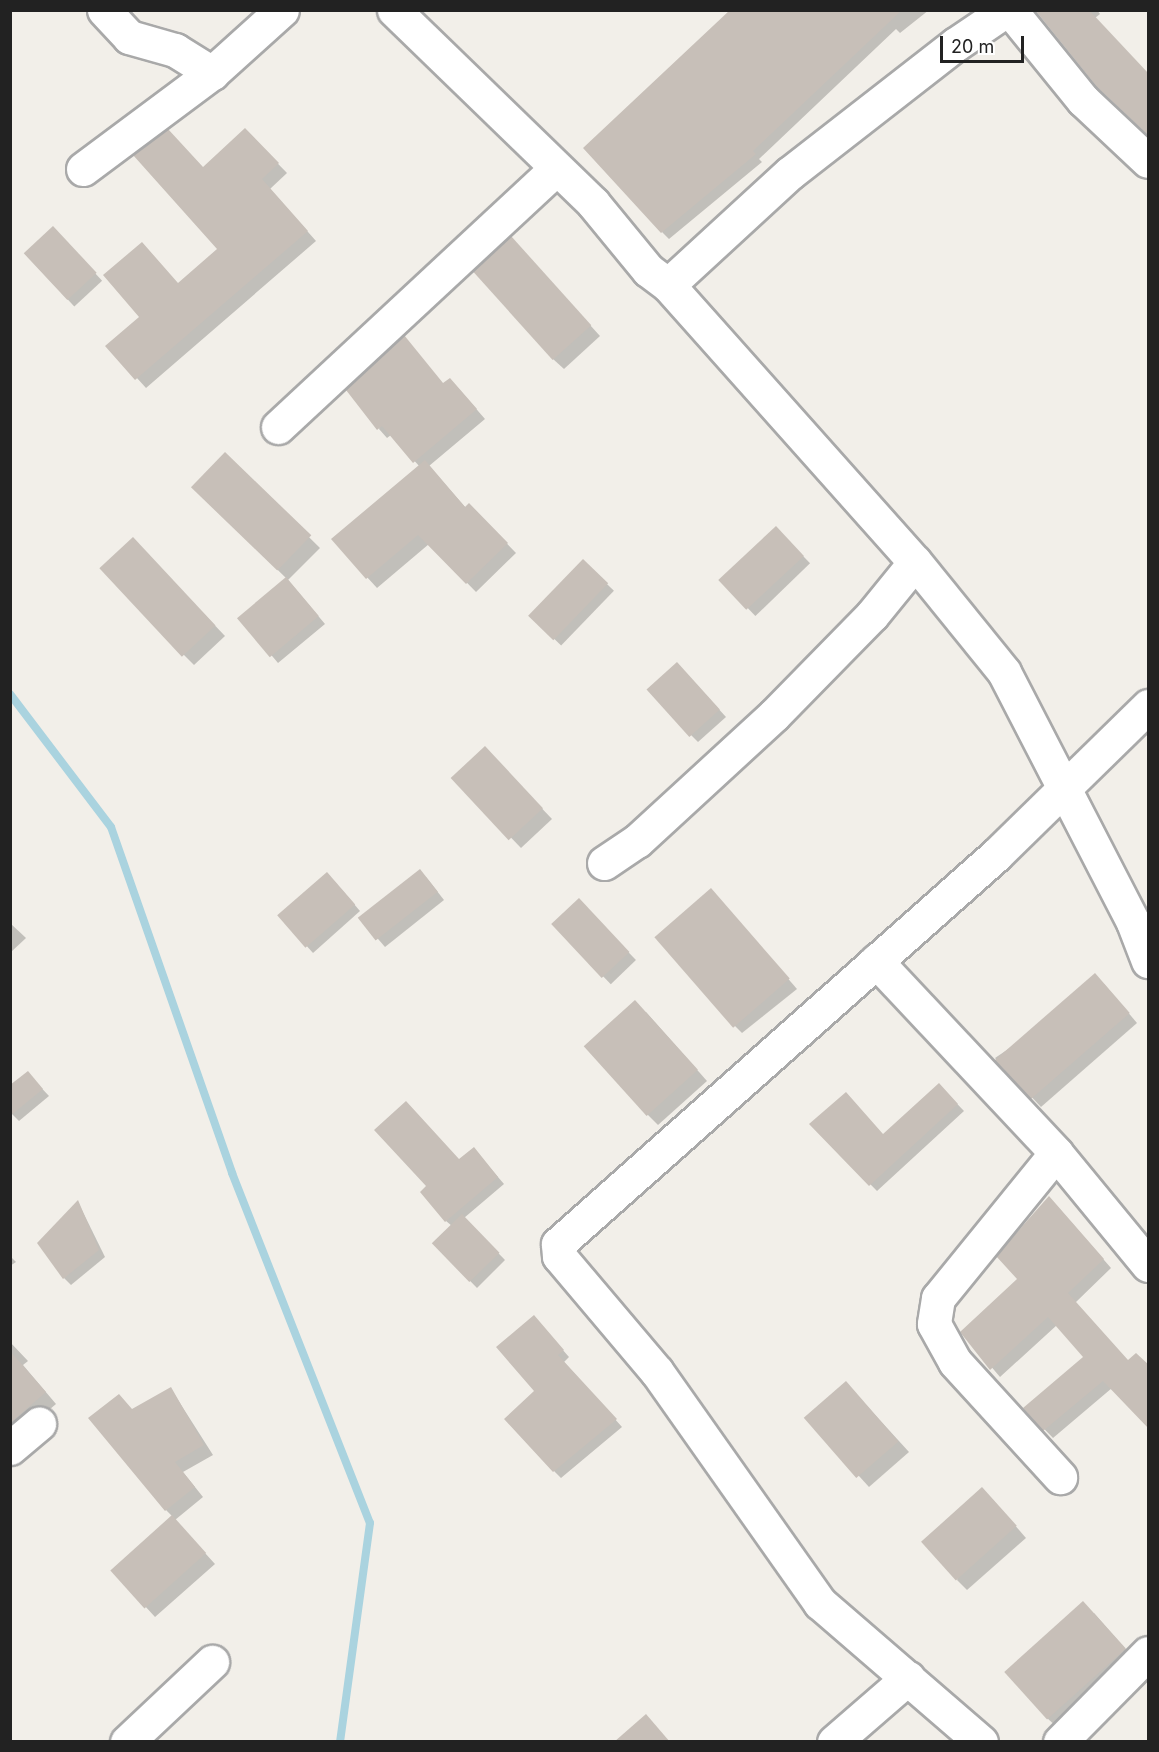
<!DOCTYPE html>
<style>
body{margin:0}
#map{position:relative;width:1159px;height:1752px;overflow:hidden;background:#f2efe9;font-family:Inter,sans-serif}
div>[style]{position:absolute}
.shadow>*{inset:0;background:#0003;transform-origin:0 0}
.stream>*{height:8px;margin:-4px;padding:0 4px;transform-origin:4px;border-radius:4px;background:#aad3df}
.building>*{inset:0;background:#c7bfb8;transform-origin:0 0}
.roads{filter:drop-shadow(2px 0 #a9a9a9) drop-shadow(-2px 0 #a9a9a9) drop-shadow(0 2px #a9a9a9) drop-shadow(0 -2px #a9a9a9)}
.street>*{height:33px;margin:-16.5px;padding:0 16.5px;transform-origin:16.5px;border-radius:16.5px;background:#fff}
span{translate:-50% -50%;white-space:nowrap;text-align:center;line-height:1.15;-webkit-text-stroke:5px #fff;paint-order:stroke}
.frame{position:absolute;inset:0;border:12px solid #222;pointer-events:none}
.scale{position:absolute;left:940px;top:36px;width:84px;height:27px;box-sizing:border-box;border:3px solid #222;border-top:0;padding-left:8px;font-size:18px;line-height:21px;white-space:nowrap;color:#222;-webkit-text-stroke:4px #fff;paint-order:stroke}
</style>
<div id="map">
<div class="shadow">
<div style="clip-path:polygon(733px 10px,929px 10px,900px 33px,896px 29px,759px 159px,762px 162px,669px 239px,662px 232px)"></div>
<div style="clip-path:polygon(1036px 10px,1097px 10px,1100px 14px,1095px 18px)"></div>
<div style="clip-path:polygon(245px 130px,287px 173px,270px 189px,316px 241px,146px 388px,108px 346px,219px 249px,203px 169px)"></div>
<div style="left:53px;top:228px;width:72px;height:38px;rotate:47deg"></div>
<div style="clip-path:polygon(521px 249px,600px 336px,564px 369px,553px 359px)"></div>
<div style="clip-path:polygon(404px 337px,444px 385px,458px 388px,485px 419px,429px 466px,466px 508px,469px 505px,516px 553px,476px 592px,429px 544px,377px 588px,333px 540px,420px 467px,391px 435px,387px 438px,379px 429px)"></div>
<div style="clip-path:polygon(225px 454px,320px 548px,288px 580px,325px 624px,278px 663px,240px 618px,287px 579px,193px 487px)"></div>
<div style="left:776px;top:528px;width:49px;height:76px;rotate:46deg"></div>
<div style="clip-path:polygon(143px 550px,225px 636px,194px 665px,184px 655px)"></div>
<div style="left:583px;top:561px;width:43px;height:76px;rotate:44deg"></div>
<div style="clip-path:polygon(684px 671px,726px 717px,698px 742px,691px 735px)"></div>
<div style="clip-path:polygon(495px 759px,552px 819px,521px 848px,453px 778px)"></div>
<div style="clip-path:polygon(426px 877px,444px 900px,385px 947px,360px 918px)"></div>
<div style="clip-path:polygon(334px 881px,360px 911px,313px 953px,279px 915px)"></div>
<div style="clip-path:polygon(719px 899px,797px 989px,742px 1033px,733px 1024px)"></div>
<div style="left:579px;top:901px;width:82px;height:35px;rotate:46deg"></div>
<div style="clip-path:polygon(10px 923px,26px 938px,10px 953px)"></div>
<div style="clip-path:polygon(1104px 984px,1137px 1023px,1041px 1107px,995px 1058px)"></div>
<div style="clip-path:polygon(646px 1012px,707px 1081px,658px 1125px,648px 1115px)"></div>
<div style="clip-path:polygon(34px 1080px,49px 1096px,19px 1121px,10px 1112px)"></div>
<div style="clip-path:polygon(939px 1085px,964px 1111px,877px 1191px,811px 1124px,883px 1136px)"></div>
<div style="clip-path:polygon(480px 1156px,504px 1184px,464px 1218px,505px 1260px,477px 1288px,433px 1243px,452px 1226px,446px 1221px,459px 1161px)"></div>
<div style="clip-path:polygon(78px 1202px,105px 1257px,71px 1285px,64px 1278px)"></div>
<div style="clip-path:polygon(1057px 1206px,1111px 1268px,1075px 1303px,1112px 1388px,1053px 1438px,1025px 1409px,1085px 1357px,1057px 1325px,1000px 1377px,962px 1332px,1019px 1279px)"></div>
<div style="clip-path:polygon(10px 1256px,16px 1262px,10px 1266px)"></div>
<div style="clip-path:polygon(540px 1324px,569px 1357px,564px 1362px,622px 1427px,561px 1478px,554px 1471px)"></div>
<div style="clip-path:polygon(10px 1342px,28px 1361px,23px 1365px,56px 1404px,10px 1443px)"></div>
<div style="clip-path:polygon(171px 1389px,213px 1455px,183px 1472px,203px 1497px,175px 1520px,215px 1564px,155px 1617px,112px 1570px,173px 1517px,166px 1510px,132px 1410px)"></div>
<div style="clip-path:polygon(856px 1394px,909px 1452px,869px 1487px,806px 1418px)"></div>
<div style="clip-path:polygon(992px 1499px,1026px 1538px,967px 1590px,957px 1580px)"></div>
<div style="clip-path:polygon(1094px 1613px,1135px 1660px,1058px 1728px,1047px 1718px)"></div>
</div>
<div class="stream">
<div style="left:10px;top:694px;width:167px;rotate:52.8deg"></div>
<div style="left:111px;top:827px;width:367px;rotate:70.7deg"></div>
<div style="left:232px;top:1173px;width:376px;rotate:68.5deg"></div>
<div style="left:370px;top:1523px;width:221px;rotate:97.8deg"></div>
</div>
<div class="building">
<div style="clip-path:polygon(730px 10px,902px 10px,753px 151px,756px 154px,661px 233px,583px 148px)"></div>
<div style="clip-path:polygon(1035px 10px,1089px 10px,1149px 74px,1149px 136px,1097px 87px)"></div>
<div style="clip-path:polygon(245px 128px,279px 163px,262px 179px,308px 231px,135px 380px,105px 346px,139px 317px,103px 275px,142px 242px,178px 283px,217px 249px,133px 155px,168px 129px,203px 167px)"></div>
<div style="left:53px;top:226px;width:64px;height:40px;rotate:47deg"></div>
<div style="left:511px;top:236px;width:120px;height:52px;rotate:48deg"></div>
<div style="clip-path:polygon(404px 335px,443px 383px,450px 378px,477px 409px,413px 463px,382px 426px,377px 430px,346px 390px)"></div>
<div style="left:225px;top:452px;width:120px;height:49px;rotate:44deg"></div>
<div style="clip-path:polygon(425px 460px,465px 507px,469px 503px,508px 543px,466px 584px,418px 535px,366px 579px,331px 539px)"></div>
<div style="left:776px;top:526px;width:41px;height:79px;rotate:47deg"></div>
<div style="left:133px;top:537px;width:121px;height:46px;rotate:47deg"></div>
<div style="left:583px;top:559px;width:35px;height:79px;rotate:44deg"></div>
<div style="left:286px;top:577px;width:51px;height:64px;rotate:50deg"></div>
<div style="left:677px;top:662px;width:64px;height:41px;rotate:48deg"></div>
<div style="left:485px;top:746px;width:85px;height:47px;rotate:47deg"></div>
<div style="left:420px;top:869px;width:29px;height:79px;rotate:52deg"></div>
<div style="left:327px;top:872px;width:43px;height:66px;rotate:49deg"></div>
<div style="left:711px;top:888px;width:120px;height:75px;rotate:49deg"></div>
<div style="left:579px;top:898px;width:74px;height:38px;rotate:47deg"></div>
<div style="left:1095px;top:973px;width:53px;height:134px;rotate:49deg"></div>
<div style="left:635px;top:1000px;width:94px;height:69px;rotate:48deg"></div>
<div style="clip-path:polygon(28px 1071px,43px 1089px,10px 1116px,10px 1085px)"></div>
<div style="clip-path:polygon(939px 1083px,958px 1104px,869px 1186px,809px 1124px,846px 1092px,883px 1134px)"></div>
<div style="clip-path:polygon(406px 1101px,459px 1159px,474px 1147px,498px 1177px,445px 1222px,420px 1192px,426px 1186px,374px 1130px)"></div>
<div style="clip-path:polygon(1049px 1196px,1104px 1259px,1068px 1293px,1128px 1360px,1136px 1353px,1149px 1365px,1149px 1429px,1103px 1381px,1043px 1431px,1023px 1408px,1083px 1357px,1048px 1317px,990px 1370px,960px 1332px,1017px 1279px,996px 1256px)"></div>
<div style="clip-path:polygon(78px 1200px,99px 1250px,63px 1279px,37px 1243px)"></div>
<div style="left:462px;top:1214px;width:54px;height:42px;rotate:46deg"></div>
<div style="clip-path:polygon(534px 1315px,564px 1350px,558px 1355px,617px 1419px,553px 1472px,504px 1419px,534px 1391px,496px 1347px)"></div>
<div style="clip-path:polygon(10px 1351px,46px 1392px,10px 1423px)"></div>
<div style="left:846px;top:1381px;width:80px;height:56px;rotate:49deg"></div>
<div style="clip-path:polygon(171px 1387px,204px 1445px,175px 1462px,195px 1487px,165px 1511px,88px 1418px,119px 1394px,132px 1409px)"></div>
<div style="left:982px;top:1487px;width:52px;height:82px;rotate:48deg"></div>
<div style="left:172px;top:1515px;width:51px;height:83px;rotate:48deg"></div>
<div style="left:1083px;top:1601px;width:64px;height:106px;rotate:48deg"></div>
<div style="clip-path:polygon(646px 1714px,670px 1742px,614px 1742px)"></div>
</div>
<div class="roads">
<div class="street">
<div style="left:104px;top:10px;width:37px;rotate:47deg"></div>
<div style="left:129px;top:37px;width:48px;rotate:15.8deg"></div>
<div style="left:175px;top:50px;width:44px;rotate:31.9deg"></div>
<div style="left:394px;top:10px;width:277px;rotate:44.1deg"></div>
<div style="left:593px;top:203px;width:87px;rotate:50.6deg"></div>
<div style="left:648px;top:270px;width:25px;rotate:37deg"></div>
<div style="left:668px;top:285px;width:371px;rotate:48.3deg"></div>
<div style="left:915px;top:562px;width:141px;rotate:51deg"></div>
<div style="left:1004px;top:672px;width:281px;rotate:62.7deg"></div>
<div style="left:1133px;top:922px;width:42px;rotate:69deg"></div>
<div style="left:1010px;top:10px;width:116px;rotate:51deg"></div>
<div style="left:1083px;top:100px;width:89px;rotate:43.2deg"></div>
<div style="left:83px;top:169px;width:161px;rotate:-36.7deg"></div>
<div style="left:212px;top:73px;width:94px;rotate:-42deg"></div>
<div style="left:668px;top:285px;width:166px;rotate:-42.6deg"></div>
<div style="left:790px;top:173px;width:210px;rotate:-37.9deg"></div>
<div style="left:956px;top:44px;width:60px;rotate:-34.2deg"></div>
<div style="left:278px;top:427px;width:378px;rotate:-42.9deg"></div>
<div style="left:604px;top:863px;width:40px;rotate:-34deg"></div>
<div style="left:637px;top:841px;width:186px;rotate:-42.6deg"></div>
<div style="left:774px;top:715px;width:140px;rotate:-45.6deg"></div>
<div style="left:872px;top:615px;width:68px;rotate:-50.9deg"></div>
<div style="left:876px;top:961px;width:263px;rotate:46.8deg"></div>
<div style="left:1056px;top:1153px;width:145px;rotate:50.6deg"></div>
<div style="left:1056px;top:1153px;width:187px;rotate:129.1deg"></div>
<div style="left:938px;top:1298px;width:26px;rotate:99deg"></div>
<div style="left:934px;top:1324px;width:43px;rotate:61.1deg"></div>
<div style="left:955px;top:1362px;width:156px;rotate:47.6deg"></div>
<div style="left:10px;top:1448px;width:38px;rotate:-40deg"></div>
<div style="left:127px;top:1742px;width:117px;rotate:-43.3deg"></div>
<div style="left:834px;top:1742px;width:98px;rotate:-40.9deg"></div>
<div style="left:981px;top:1742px;width:213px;rotate:-139.2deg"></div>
<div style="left:820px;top:1603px;width:283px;rotate:-125.2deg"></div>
<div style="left:657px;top:1372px;width:152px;rotate:-130.2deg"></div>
<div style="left:559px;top:1256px;width:12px;rotate:-95deg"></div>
<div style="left:558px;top:1244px;width:586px;rotate:-41.61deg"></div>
<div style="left:996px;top:855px;width:213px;rotate:-44.4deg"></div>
<div style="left:1060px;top:1742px;width:125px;rotate:-45.3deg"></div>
</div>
</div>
<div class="frame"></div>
<div class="scale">20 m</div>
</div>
